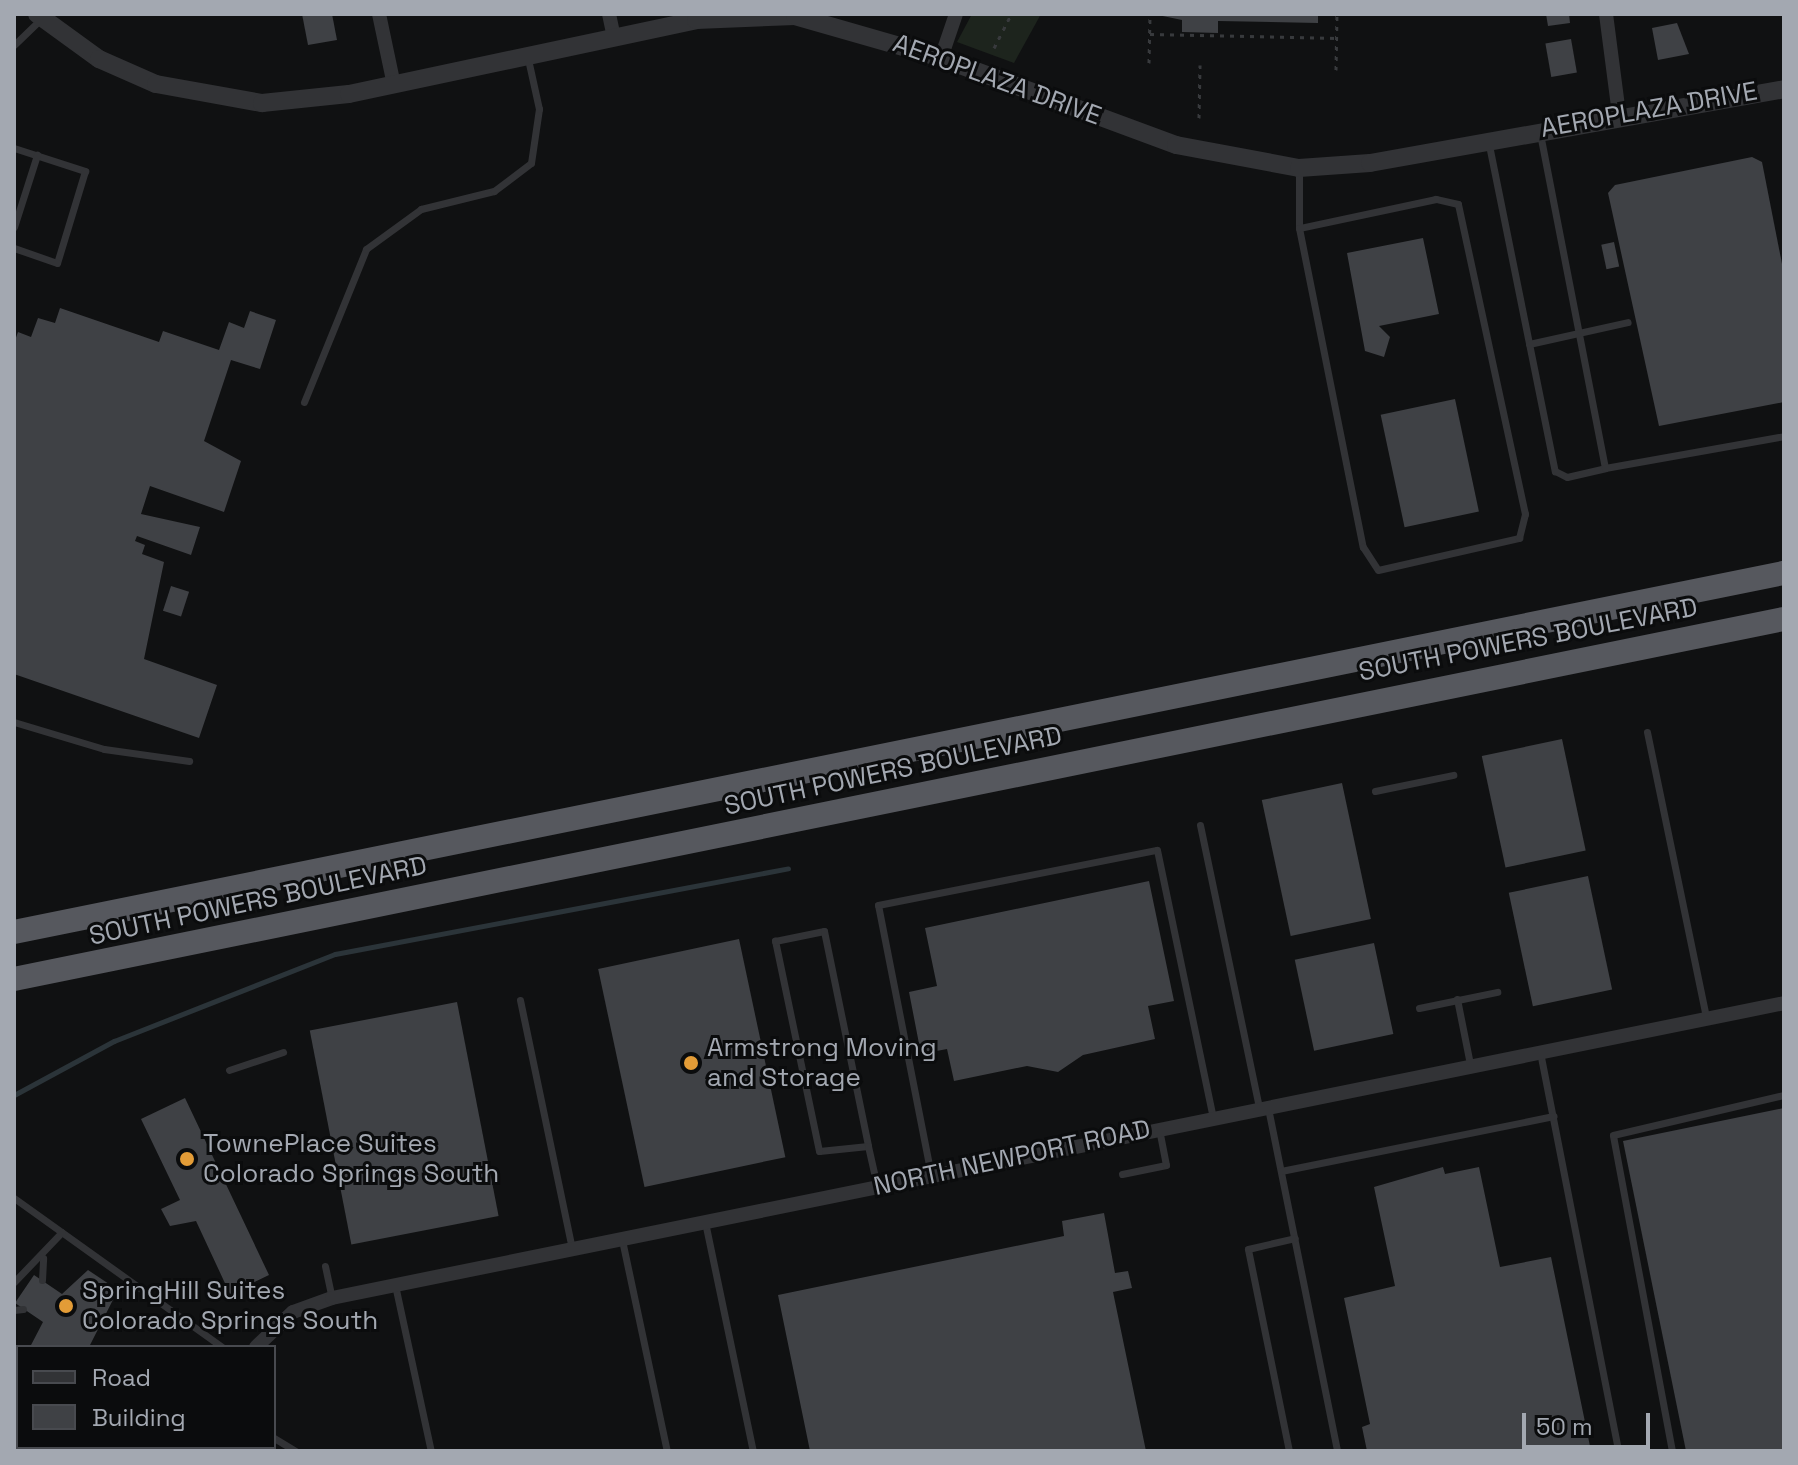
<!DOCTYPE html>
<style>
body{margin:0}
#map{position:relative;width:1798px;height:1465px;overflow:hidden;background:#101112;font-family:"Space Grotesk",sans-serif}
div>[style]{position:absolute}
.green>*{inset:0;background:#1d241d}
.stream>*{height:5px;margin:-2.5px;padding:0 2.5px;transform-origin:2.5px;border-radius:2.5px;background:#2b3439}
.building>*{inset:0;background:#3f4145;transform-origin:0 0}
.path>*{height:3px;margin-top:-1.5px;transform-origin:0;background:repeating-linear-gradient(90deg,#383a3d 0 4px,transparent 0 10px)}
.service>*{height:7px;margin:-3.5px;padding:0 3.5px;transform-origin:3.5px;border-radius:3.5px;background:#323336}
.minor>*{height:14px;margin:-7px;padding:0 7px;transform-origin:7px;border-radius:7px;background:#323336}
.tertiary>*{height:18px;margin:-9px;padding:0 9px;transform-origin:9px;border-radius:9px;background:#323336}
.trunk>*{height:24px;margin:-12px;padding:0 12px;transform-origin:12px;border-radius:12px;background:#56585e}
.dots>*{width:22px;height:22px;translate:-50% -50%;box-sizing:border-box;border:4px solid #0b0c0d;border-radius:50%}
span{translate:-50% -50%;white-space:nowrap;text-align:center;line-height:1.15;-webkit-text-stroke:6px #0b0c0d;paint-order:stroke}
.street-label{font-size:26px;color:#a3a8b1}
.poi-label{font-size:26px;color:#a3a8b1}
.left{translate:0 -50%;text-align:left}
.frame{position:absolute;inset:0;border:16px solid #a3a8b1;pointer-events:none}
.legend{position:absolute;left:16px;top:1345px;width:260px;height:104px;box-sizing:border-box;background:#0b0c0d;border:2px solid #484a4f;margin:0;padding:10px 14px;list-style:none;font-size:24px;color:#a3a8b1}
.legend li{display:flex;align-items:center;gap:16px;height:40px}
.legend b{width:40px;border:2px solid #484a4f}
.scale{position:absolute;left:1522px;top:1413px;width:128px;height:36px;box-sizing:border-box;border:4px solid #a3a8b1;border-top:0;padding-left:10px;font-size:24px;line-height:28px;white-space:nowrap;color:#a3a8b1;-webkit-text-stroke:6px #0b0c0d;paint-order:stroke}
</style>
<div id="map">
<div class="green">
<div style="clip-path:polygon(972px 14px,1041px 14px,1014px 63px,957px 42px)"></div>
</div>
<div class="stream">
<div style="left:14px;top:1095px;width:114px;rotate:-28.4deg"></div>
<div style="left:114px;top:1041px;width:238px;rotate:-21.5deg"></div>
<div style="left:335px;top:954px;width:461px;rotate:-10.7deg"></div>
</div>
<div class="building">
<div style="clip-path:polygon(302px 14px,332px 14px,337px 40px,308px 45px)"></div>
<div style="clip-path:polygon(1153px 14px,1318px 14px,1318px 23px,1218px 21px,1218px 33px,1182px 32px,1182px 20px)"></div>
<div style="clip-path:polygon(1546px 14px,1569px 14px,1570px 23px,1548px 26px)"></div>
<div style="clip-path:polygon(1677px 23px,1689px 54px,1658px 60px,1652px 28px)"></div>
<div style="left:1571px;top:39px;width:34px;height:26px;rotate:80deg"></div>
<div style="clip-path:polygon(1752px 157px,1762px 162px,1784px 274px,1784px 402px,1659px 426px,1608px 193px,1615px 185px)"></div>
<div style="clip-path:polygon(1423px 238px,1439px 314px,1379px 326px,1390px 337px,1384px 357px,1365px 351px,1347px 253px)"></div>
<div style="left:1614px;top:242px;width:25px;height:13px;rotate:78deg"></div>
<div style="clip-path:polygon(60px 308px,159px 342px,163px 331px,219px 350px,229px 322px,244px 328px,250px 311px,276px 320px,260px 369px,231px 360px,204px 441px,241px 461px,224px 512px,150px 486px,141px 514px,200px 527px,191px 555px,137px 536px,135px 541px,145px 545px,142px 554px,164px 562px,144px 659px,217px 685px,199px 738px,14px 674px,14px 343px,18px 332px,31px 337px,38px 318px,55px 323px)"></div>
<div style="left:1455px;top:399px;width:115px;height:76px;rotate:78deg"></div>
<div style="left:171px;top:586px;width:19px;height:26px;rotate:18deg"></div>
<div style="left:1562px;top:739px;width:114px;height:82px;rotate:78deg"></div>
<div style="left:1342px;top:783px;width:139px;height:82px;rotate:78deg"></div>
<div style="left:1588px;top:876px;width:116px;height:81px;rotate:78deg"></div>
<div style="clip-path:polygon(1149px 881px,1174px 1001px,1148px 1006px,1155px 1039px,1083px 1055px,1058px 1072px,1027px 1066px,954px 1081px,947px 1049px,921px 1054px,909px 992px,937px 986px,925px 928px)"></div>
<div style="left:739px;top:939px;width:223px;height:144px;rotate:78deg"></div>
<div style="left:1374px;top:943px;width:93px;height:81px;rotate:78deg"></div>
<div style="left:457px;top:1002px;width:218px;height:150px;rotate:79deg"></div>
<div style="clip-path:polygon(185px 1098px,269px 1275px,230px 1294px,196px 1221px,170px 1226px,161px 1209px,180px 1200px,141px 1119px)"></div>
<div style="clip-path:polygon(1784px 1108px,1784px 1451px,1686px 1451px,1623px 1141px)"></div>
<div style="clip-path:polygon(1443px 1167px,1445px 1174px,1479px 1167px,1500px 1267px,1551px 1257px,1591px 1451px,1367px 1451px,1362px 1427px,1370px 1424px,1344px 1298px,1395px 1286px,1374px 1187px)"></div>
<div style="clip-path:polygon(1104px 1213px,1115px 1273px,1128px 1271px,1132px 1288px,1113px 1292px,1146px 1451px,810px 1451px,778px 1295px,1064px 1236px,1062px 1221px)"></div>
<div style="clip-path:polygon(88px 1270px,118px 1290px,89px 1347px,30px 1347px,43px 1322px,15px 1303px,34px 1275px,62px 1294px)"></div>
<div style="clip-path:polygon(18px 1361px,18px 1448px,14px 1445px)"></div>
</div>
<div class="path">
<div style="left:1150px;top:34px;width:187px;rotate:1.2deg"></div>
<div style="left:994px;top:48px;width:38px;rotate:-63deg"></div>
<div style="left:1149px;top:63px;width:49px;rotate:-88.8deg"></div>
<div style="left:1336px;top:70px;width:56px;rotate:-89deg"></div>
<div style="left:1199px;top:118px;width:53px;rotate:-88.9deg"></div>
</div>
<div class="service">
<div style="left:14px;top:45px;width:36px;rotate:-44deg"></div>
<div style="left:1489px;top:145px;width:333px;rotate:78.6deg"></div>
<div style="left:1555px;top:471px;width:13px;rotate:27deg"></div>
<div style="left:1567px;top:477px;width:39px;rotate:-13deg"></div>
<div style="left:1605px;top:468px;width:341px;rotate:-101deg"></div>
<div style="left:14px;top:148px;width:75px;rotate:17.9deg"></div>
<div style="left:85px;top:171px;width:96px;rotate:106.9deg"></div>
<div style="left:57px;top:263px;width:46px;rotate:-160.8deg"></div>
<div style="left:1299px;top:170px;width:58px;rotate:90deg"></div>
<div style="left:1299px;top:228px;width:325px;rotate:78.7deg"></div>
<div style="left:1363px;top:547px;width:27px;rotate:57deg"></div>
<div style="left:1378px;top:570px;width:145px;rotate:-12.8deg"></div>
<div style="left:1519px;top:538px;width:25px;rotate:-76deg"></div>
<div style="left:1525px;top:514px;width:317px;rotate:-102.2deg"></div>
<div style="left:1458px;top:204px;width:23px;rotate:-167deg"></div>
<div style="left:1436px;top:199px;width:140px;rotate:168deg"></div>
<div style="left:14px;top:227px;width:76px;rotate:-72.3deg"></div>
<div style="left:1529px;top:344px;width:101px;rotate:-12.5deg"></div>
<div style="left:304px;top:402px;width:165px;rotate:-67.9deg"></div>
<div style="left:366px;top:249px;width:68px;rotate:-36deg"></div>
<div style="left:421px;top:209px;width:75px;rotate:-13.9deg"></div>
<div style="left:494px;top:191px;width:46px;rotate:-37.1deg"></div>
<div style="left:531px;top:163px;width:55px;rotate:-81.6deg"></div>
<div style="left:539px;top:109px;width:51px;rotate:-102.4deg"></div>
<div style="left:1605px;top:468px;width:182px;rotate:-10.1deg"></div>
<div style="left:14px;top:722px;width:94px;rotate:16.7deg"></div>
<div style="left:104px;top:749px;width:86px;rotate:8deg"></div>
<div style="left:1647px;top:732px;width:290px;rotate:78.3deg"></div>
<div style="left:1375px;top:791px;width:80px;rotate:-11.6deg"></div>
<div style="left:1200px;top:825px;width:289px;rotate:78.2deg"></div>
<div style="left:1457px;top:999px;width:66px;rotate:78.7deg"></div>
<div style="left:520px;top:1000px;width:253px;rotate:78.2deg"></div>
<div style="left:1419px;top:1008px;width:80px;rotate:-11.6deg"></div>
<div style="left:1540px;top:1052px;width:407px;rotate:78.9deg"></div>
<div style="left:229px;top:1070px;width:57px;rotate:-18.4deg"></div>
<div style="left:1268px;top:1108px;width:350px;rotate:78.6deg"></div>
<div style="left:868px;top:1146px;width:49px;rotate:174.2deg"></div>
<div style="left:819px;top:1151px;width:215px;rotate:-101.8deg"></div>
<div style="left:775px;top:941px;width:50px;rotate:-11.5deg"></div>
<div style="left:824px;top:931px;width:219px;rotate:78.4deg"></div>
<div style="left:868px;top:1146px;width:41px;rotate:77.3deg"></div>
<div style="left:1281px;top:1171px;width:278px;rotate:-11.4deg"></div>
<div style="left:1122px;top:1174px;width:45px;rotate:-11.6deg"></div>
<div style="left:1166px;top:1165px;width:36px;rotate:-101deg"></div>
<div style="left:931px;top:1175px;width:275px;rotate:-101.1deg"></div>
<div style="left:878px;top:905px;width:284px;rotate:-11.2deg"></div>
<div style="left:1157px;top:850px;width:273px;rotate:78.2deg"></div>
<div style="left:14px;top:1198px;width:256px;rotate:35.6deg"></div>
<div style="left:705px;top:1222px;width:234px;rotate:78.2deg"></div>
<div style="left:622px;top:1240px;width:216px;rotate:78deg"></div>
<div style="left:325px;top:1266px;width:33px;rotate:78deg"></div>
<div style="left:42px;top:1280px;width:22px;rotate:-87deg"></div>
<div style="left:14px;top:1282px;width:69px;rotate:-46.2deg"></div>
<div style="left:395px;top:1285px;width:170px;rotate:77.8deg"></div>
<div style="left:14px;top:1310px;width:9px;rotate:-6deg"></div>
<div style="left:274px;top:1438px;width:26px;rotate:31deg"></div>
<div style="left:268px;top:1451px;width:4px;rotate:-76deg"></div>
<div style="left:1289px;top:1451px;width:206px;rotate:-101.5deg"></div>
<div style="left:1248px;top:1249px;width:48px;rotate:-13.2deg"></div>
<div style="left:1672px;top:1451px;width:321px;rotate:-100.6deg"></div>
<div style="left:1613px;top:1135px;width:176px;rotate:-13.2deg"></div>
</div>
<div class="minor">
<div style="left:379px;top:14px;width:73px;rotate:78.1deg"></div>
<div style="left:609px;top:14px;width:25px;rotate:78deg"></div>
<div style="left:1606px;top:14px;width:101px;rotate:82.6deg"></div>
<div style="left:941px;top:58px;width:46px;rotate:-71.2deg"></div>
<div style="left:256px;top:1347px;width:51px;rotate:-43.4deg"></div>
<div style="left:293px;top:1312px;width:41px;rotate:-19.7deg"></div>
<div style="left:332px;top:1298px;width:1482px;rotate:-11.48deg"></div>
<div style="left:208px;top:1451px;width:4px;rotate:-76deg"></div>
</div>
<div class="tertiary">
<div style="left:37px;top:14px;width:77px;rotate:36deg"></div>
<div style="left:99px;top:59px;width:62px;rotate:23.7deg"></div>
<div style="left:156px;top:84px;width:108px;rotate:10.2deg"></div>
<div style="left:262px;top:103px;width:87px;rotate:-5.9deg"></div>
<div style="left:349px;top:94px;width:355px;rotate:-12deg"></div>
<div style="left:696px;top:20px;width:99px;rotate:-2.3deg"></div>
<div style="left:795px;top:16px;width:152px;rotate:16deg"></div>
<div style="left:941px;top:58px;width:251px;rotate:20.3deg"></div>
<div style="left:1176px;top:145px;width:125px;rotate:10.6deg"></div>
<div style="left:1299px;top:168px;width:71px;rotate:-4deg"></div>
<div style="left:1370px;top:163px;width:421px;rotate:-10.1deg"></div>
</div>
<div class="trunk">
<div style="left:14px;top:932px;width:1806px;rotate:-11.47deg"></div>
<div style="left:14px;top:979px;width:1806px;rotate:-11.5deg"></div>
</div>
<div class="dots">
<div style="left:691px;top:1063px;background:#e39c37"></div>
<div style="left:187px;top:1159px;background:#e39c37"></div>
<div style="left:66px;top:1306px;background:#e39c37"></div>
</div>
<div class="street-label">
<span style="left:997px;top:80px;rotate:20deg">AEROPLAZA DRIVE</span>
<span style="left:1649px;top:110px;rotate:-10deg">AEROPLAZA DRIVE</span>
<span style="left:1528px;top:640px;rotate:-11deg">SOUTH POWERS BOULEVARD</span>
<span style="left:893px;top:771px;rotate:-12deg">SOUTH POWERS BOULEVARD</span>
<span style="left:258px;top:901px;rotate:-12deg">SOUTH POWERS BOULEVARD</span>
<span style="left:1012px;top:1158px;rotate:-12deg">NORTH NEWPORT ROAD</span>
</div>
<div class="poi-label">
<span class="left" style="left:707px;top:1063px">Armstrong Moving<br>and Storage</span>
<span class="left" style="left:203px;top:1159px">TownePlace Suites<br>Colorado Springs South</span>
<span class="left" style="left:82px;top:1306px">SpringHill Suites<br>Colorado Springs South</span>
</div>
<div class="frame"></div>
<ul class="legend">
<li><b style="height:10px;background:#323336"></b>Road</li>
<li><b style="height:22px;background:#3f4145"></b>Building</li>
</ul>
<div class="scale">50 m</div>
</div>
